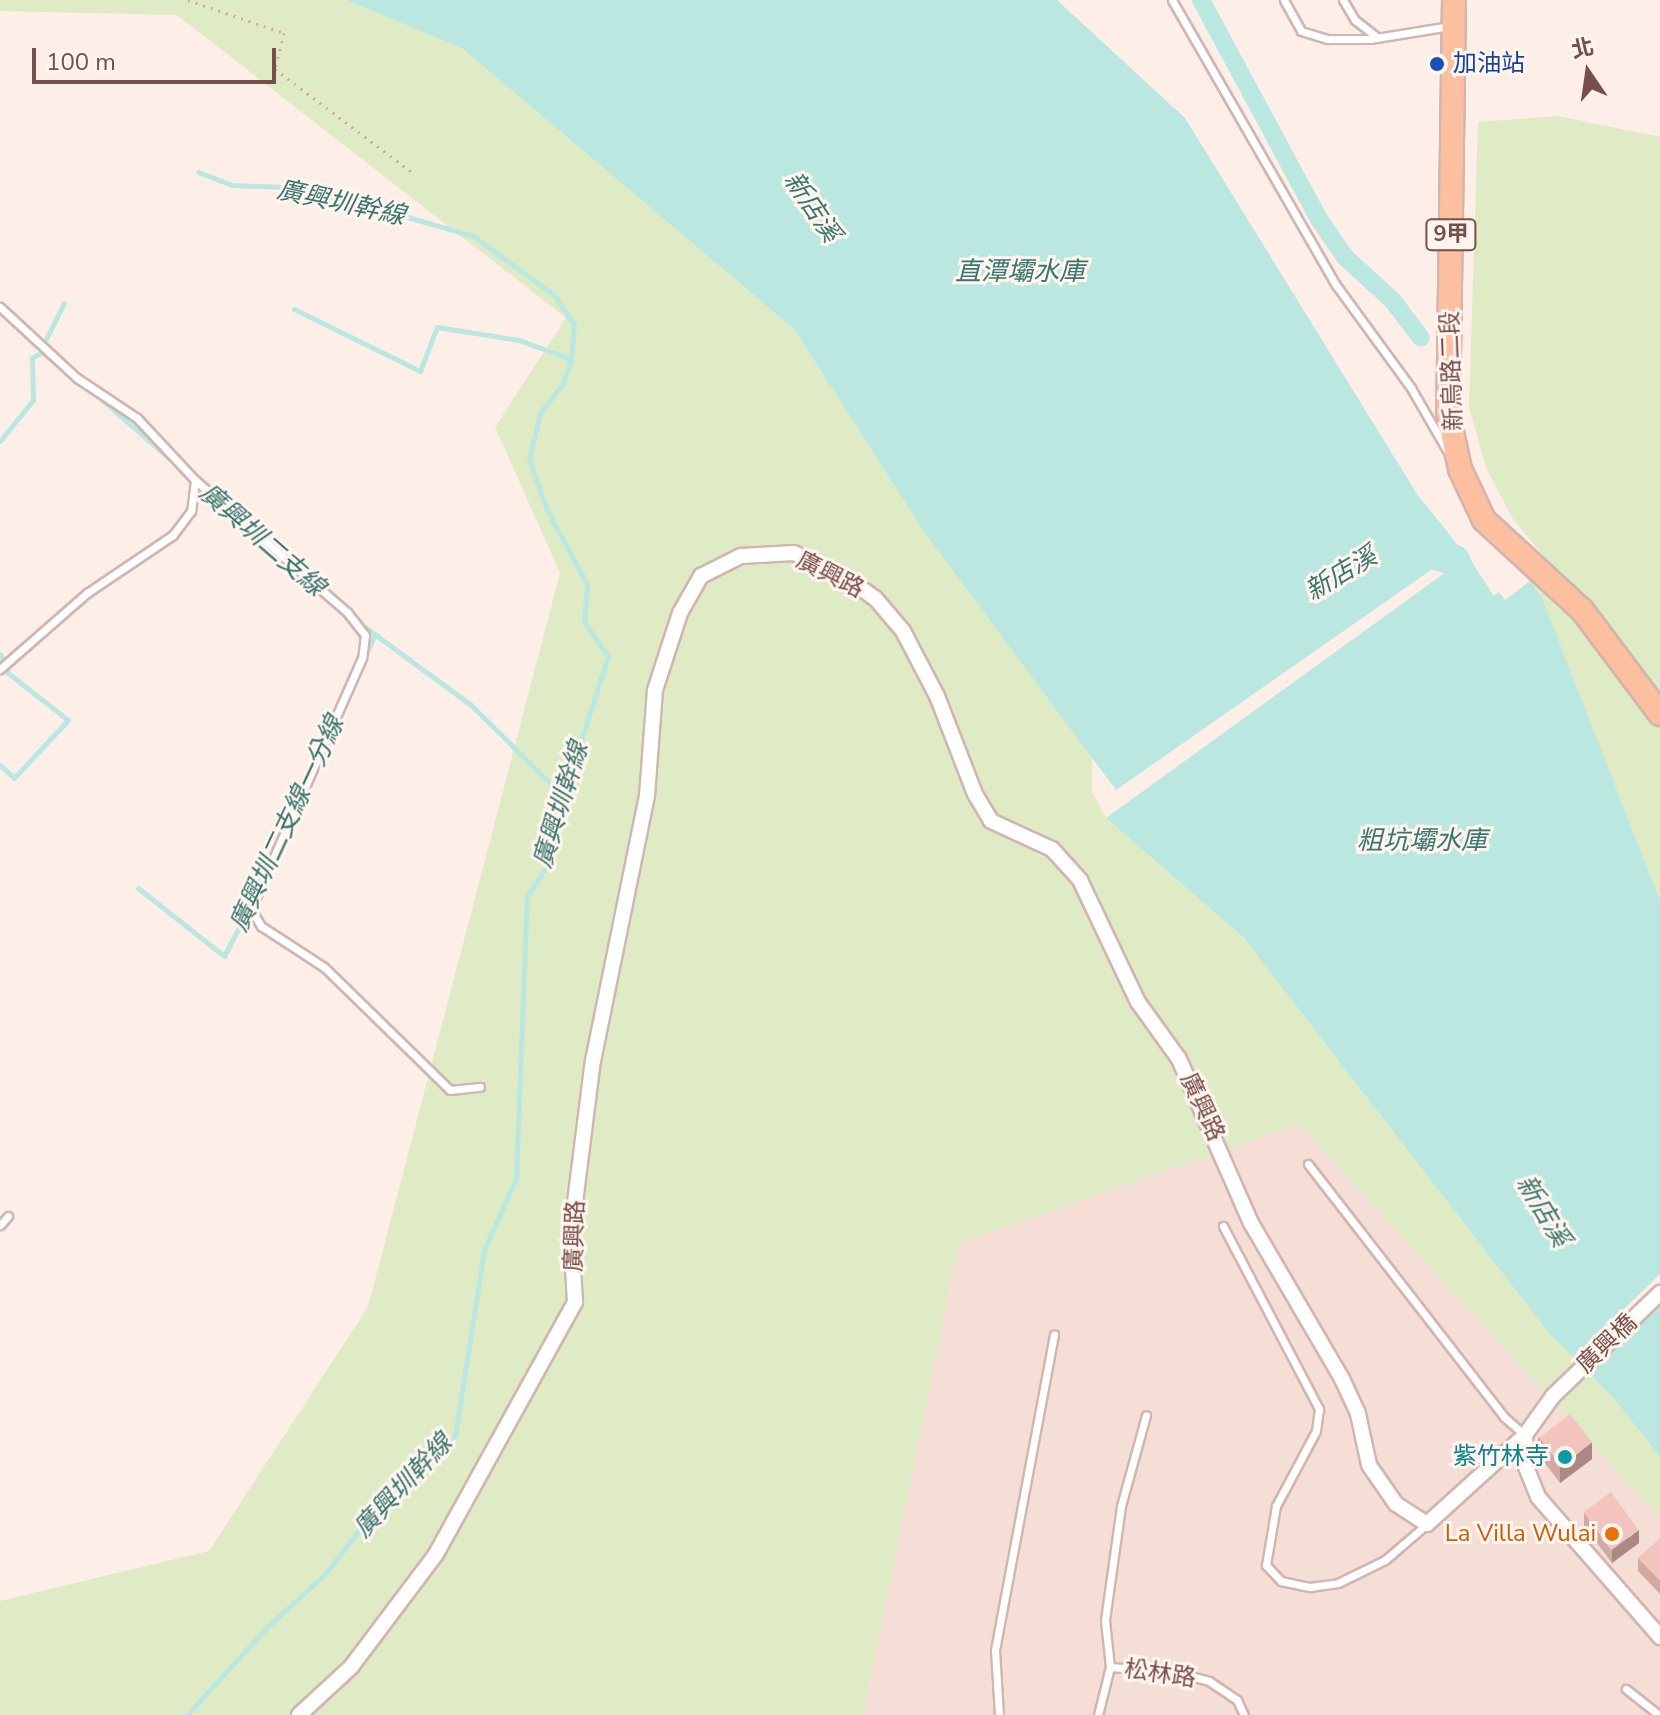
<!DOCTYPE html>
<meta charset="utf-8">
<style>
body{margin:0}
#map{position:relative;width:1660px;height:1715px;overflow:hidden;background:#fdeee7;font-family:"Nunito Sans","Noto Sans TC",sans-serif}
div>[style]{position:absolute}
.residential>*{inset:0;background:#f5ded5}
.green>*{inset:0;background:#dfebc5}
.water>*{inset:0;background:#bbe7e1}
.pier>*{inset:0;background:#fdeee7}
.stream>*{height:5px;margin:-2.5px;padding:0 2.5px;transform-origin:2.5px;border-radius:2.5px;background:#bbe7e1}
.canal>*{height:18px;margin:-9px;padding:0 9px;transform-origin:9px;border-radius:9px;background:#bbe7e1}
.river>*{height:30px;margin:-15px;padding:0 15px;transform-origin:15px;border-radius:15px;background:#bbe7e1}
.path>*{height:3px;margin-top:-1.5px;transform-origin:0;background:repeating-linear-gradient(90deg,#d8a7a0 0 2px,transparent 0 8px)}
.roads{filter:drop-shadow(2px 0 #d2b5af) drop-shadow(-2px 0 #d2b5af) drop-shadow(0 2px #d2b5af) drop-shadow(0 -2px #d2b5af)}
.service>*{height:7px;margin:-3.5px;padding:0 3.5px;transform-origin:3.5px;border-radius:3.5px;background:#fff}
.minor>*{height:14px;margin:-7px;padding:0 7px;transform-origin:7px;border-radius:7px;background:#fff}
.primary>*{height:22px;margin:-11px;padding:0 11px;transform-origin:11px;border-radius:11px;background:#fcbf9f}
.wall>*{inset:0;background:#d1a9a3}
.shaded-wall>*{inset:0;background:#aa8985}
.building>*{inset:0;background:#f3c4be;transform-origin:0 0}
.dots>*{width:22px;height:22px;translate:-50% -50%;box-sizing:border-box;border:4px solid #fff4ee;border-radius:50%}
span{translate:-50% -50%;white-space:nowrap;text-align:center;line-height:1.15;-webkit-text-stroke:6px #fff4ee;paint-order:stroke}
.shield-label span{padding:2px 6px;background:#fff4ee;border:2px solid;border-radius:6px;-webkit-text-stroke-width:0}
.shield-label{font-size:22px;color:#784e4a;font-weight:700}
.transit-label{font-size:24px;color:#164399}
.left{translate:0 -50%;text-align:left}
.street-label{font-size:24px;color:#784e4a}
.culture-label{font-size:24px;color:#0d838f}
.right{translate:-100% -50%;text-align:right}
.food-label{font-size:24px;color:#c56008}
.water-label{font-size:26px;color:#3a7670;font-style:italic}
.north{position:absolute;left:1548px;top:32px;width:80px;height:80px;-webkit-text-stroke:6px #fff4ee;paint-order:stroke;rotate:347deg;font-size:22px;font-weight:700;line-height:32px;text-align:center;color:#784e4a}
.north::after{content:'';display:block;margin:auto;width:28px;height:36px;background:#784e4a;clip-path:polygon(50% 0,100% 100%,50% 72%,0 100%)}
.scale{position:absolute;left:32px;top:48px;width:244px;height:36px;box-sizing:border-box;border:4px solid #784e4a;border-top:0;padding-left:10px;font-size:24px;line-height:28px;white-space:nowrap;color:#784e4a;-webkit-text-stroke:6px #fff4ee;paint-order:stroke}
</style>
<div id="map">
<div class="residential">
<div style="clip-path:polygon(1299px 1124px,1660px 1518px,1660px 1715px,863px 1715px,959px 1243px)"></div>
</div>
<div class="green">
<div style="clip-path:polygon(0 0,346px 0,462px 47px,794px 329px,926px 535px,1092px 757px,1092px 792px,1106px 818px,1243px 937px,1548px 1332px,1615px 1400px,1660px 1457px,1660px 1518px,1299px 1124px,959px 1243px,863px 1715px,0 1715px,0 1601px,209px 1551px,368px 1307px,560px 573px,495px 427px,566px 318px,177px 15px,0 11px)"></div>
<div style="clip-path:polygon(1558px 116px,1660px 137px,1660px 1298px,1542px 598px,1530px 581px,1550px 564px,1513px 519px,1486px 468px,1469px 407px,1478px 122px)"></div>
</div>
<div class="water">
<div style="clip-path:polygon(346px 0,1057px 0,1185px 118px,1417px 494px,1461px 549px,1116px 790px,926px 535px,794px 329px,462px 48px)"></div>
<div style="clip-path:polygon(1468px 556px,1494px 596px,1499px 592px,1505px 600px,1530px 581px,1542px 598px,1660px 901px,1660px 1457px,1615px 1400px,1548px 1332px,1243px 937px,1106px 818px)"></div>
</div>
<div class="pier">
<div style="clip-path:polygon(1660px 1274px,1660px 1307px,1585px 1375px,1570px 1361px)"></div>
</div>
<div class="stream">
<div style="left:294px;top:309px;width:140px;rotate:26.2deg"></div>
<div style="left:420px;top:371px;width:47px;rotate:-68.9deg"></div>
<div style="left:437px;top:327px;width:83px;rotate:9deg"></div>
<div style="left:519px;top:340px;width:55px;rotate:20.1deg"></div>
<div style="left:42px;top:347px;width:49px;rotate:-63.4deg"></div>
<div style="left:92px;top:391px;width:114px;rotate:41.1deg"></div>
<div style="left:0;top:441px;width:53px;rotate:-51.2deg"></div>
<div style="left:33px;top:400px;width:42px;rotate:-91.4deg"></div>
<div style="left:32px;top:358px;width:12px;rotate:-31deg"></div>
<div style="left:42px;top:352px;width:18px;rotate:38deg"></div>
<div style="left:358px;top:622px;width:140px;rotate:36.3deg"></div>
<div style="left:471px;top:705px;width:129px;rotate:44.7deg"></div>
<div style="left:0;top:654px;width:21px;rotate:67deg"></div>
<div style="left:8px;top:673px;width:76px;rotate:38.1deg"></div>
<div style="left:68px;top:720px;width:79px;rotate:133deg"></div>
<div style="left:14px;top:778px;width:19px;rotate:-137deg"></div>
<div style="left:365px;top:657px;width:23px;rotate:-67deg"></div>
<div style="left:138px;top:888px;width:110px;rotate:38.3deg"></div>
<div style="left:224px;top:956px;width:56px;rotate:-62.5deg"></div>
<div style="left:187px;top:1715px;width:119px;rotate:-47.7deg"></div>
<div style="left:267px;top:1627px;width:79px;rotate:-42.4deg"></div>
<div style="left:325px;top:1574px;width:96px;rotate:-52.2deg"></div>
<div style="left:384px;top:1498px;width:94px;rotate:-41.1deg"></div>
<div style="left:455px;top:1436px;width:188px;rotate:-81.1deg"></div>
<div style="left:484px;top:1250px;width:79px;rotate:-66deg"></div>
<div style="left:516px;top:1178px;width:281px;rotate:-87.8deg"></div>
<div style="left:527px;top:897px;width:41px;rotate:-57.8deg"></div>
<div style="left:549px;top:862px;width:66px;rotate:-77.8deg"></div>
<div style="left:563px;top:797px;width:148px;rotate:-72.3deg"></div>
<div style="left:608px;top:656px;width:42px;rotate:-125.2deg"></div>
<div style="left:584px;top:622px;width:38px;rotate:-85deg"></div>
<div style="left:587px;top:584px;width:84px;rotate:-118.4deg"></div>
<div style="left:547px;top:510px;width:54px;rotate:-109.4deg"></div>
<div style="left:529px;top:459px;width:47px;rotate:-76.6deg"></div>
<div style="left:540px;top:413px;width:37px;rotate:-52deg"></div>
<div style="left:563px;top:384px;width:26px;rotate:-72deg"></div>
<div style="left:571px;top:359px;width:34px;rotate:-85deg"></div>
<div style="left:574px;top:325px;width:36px;rotate:-124deg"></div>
<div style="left:554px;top:295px;width:100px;rotate:-143.9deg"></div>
<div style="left:473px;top:236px;width:104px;rotate:-163.8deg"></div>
<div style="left:373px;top:207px;width:91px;rotate:-167.3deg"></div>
<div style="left:284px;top:187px;width:52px;rotate:-177.8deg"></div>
<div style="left:232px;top:185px;width:36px;rotate:-159deg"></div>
</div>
<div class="canal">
<div style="left:1201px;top:0;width:249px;rotate:61.7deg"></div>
<div style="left:1319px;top:219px;width:46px;rotate:55.6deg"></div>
<div style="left:1345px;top:257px;width:65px;rotate:42.5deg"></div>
<div style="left:1393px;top:301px;width:46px;rotate:52.9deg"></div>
</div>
<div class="river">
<div style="left:1408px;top:549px;width:48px;rotate:13.2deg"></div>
<div style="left:1455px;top:560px;width:43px;rotate:69.4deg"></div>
</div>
<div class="path">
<div style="left:188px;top:0;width:102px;rotate:19deg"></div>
<div style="left:284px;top:33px;width:37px;rotate:104deg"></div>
<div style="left:275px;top:69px;width:173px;rotate:37deg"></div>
</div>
<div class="roads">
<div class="service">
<div style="left:1172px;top:0;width:329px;rotate:60.1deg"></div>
<div style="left:1336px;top:285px;width:127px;rotate:53.9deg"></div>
<div style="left:1411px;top:388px;width:74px;rotate:60deg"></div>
<div style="left:1284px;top:0;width:35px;rotate:61deg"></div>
<div style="left:1301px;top:31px;width:28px;rotate:17deg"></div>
<div style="left:1328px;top:39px;width:42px"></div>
<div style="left:1370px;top:39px;width:81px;rotate:-9.2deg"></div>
<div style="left:1343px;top:0;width:23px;rotate:59deg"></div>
<div style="left:1355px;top:20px;width:29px;rotate:38deg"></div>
<div style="left:0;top:307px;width:105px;rotate:42.7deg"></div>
<div style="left:77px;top:378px;width:72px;rotate:33.7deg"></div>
<div style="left:137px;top:418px;width:85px;rotate:46.9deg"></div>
<div style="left:195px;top:480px;width:31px;rotate:97deg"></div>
<div style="left:191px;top:511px;width:30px;rotate:127deg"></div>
<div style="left:173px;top:535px;width:104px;rotate:146deg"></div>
<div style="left:87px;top:593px;width:116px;rotate:138.9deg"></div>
<div style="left:195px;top:480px;width:201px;rotate:41deg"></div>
<div style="left:347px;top:612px;width:29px;rotate:52deg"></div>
<div style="left:365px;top:635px;width:23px;rotate:97deg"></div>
<div style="left:362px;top:658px;width:274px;rotate:113.9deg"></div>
<div style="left:251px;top:909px;width:20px;rotate:60deg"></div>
<div style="left:261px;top:926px;width:75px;rotate:33.1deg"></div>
<div style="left:324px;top:967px;width:176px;rotate:44.3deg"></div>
<div style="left:450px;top:1090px;width:30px;rotate:-6deg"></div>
<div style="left:1308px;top:1164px;width:320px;rotate:52.2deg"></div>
<div style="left:1504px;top:1417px;width:28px;rotate:41deg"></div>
<div style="left:0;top:1225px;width:12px;rotate:-48deg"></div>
<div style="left:1223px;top:1226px;width:207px;rotate:62.3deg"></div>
<div style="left:1319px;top:1409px;width:22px;rotate:98deg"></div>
<div style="left:1316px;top:1431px;width:85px;rotate:118.1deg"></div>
<div style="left:1276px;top:1506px;width:60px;rotate:99.6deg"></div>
<div style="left:1266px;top:1565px;width:22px;rotate:47deg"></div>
<div style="left:1281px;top:1581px;width:30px;rotate:12deg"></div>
<div style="left:1310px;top:1587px;width:28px;rotate:-8deg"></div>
<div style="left:1338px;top:1583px;width:52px;rotate:-26.1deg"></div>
<div style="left:1385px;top:1560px;width:55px;rotate:-40.6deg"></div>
<div style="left:1110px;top:1667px;width:47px;rotate:-96.1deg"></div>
<div style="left:1105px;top:1620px;width:115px;rotate:-82deg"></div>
<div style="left:1121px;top:1506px;width:94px;rotate:-74.6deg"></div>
<div style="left:1626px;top:1689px;width:42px;rotate:38.2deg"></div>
<div style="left:999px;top:1715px;width:65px;rotate:-93.5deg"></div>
<div style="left:995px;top:1650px;width:321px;rotate:-79.4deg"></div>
<div style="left:1098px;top:1715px;width:49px;rotate:-76deg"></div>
<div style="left:1110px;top:1667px;width:66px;rotate:4.3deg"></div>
<div style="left:1176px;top:1672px;width:34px;rotate:15deg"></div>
<div style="left:1209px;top:1681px;width:34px;rotate:34deg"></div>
<div style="left:1237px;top:1700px;width:17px;rotate:65deg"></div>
</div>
<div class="minor">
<div style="left:1525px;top:1435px;width:32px;rotate:88deg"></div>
<div style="left:1526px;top:1467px;width:32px;rotate:68deg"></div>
<div style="left:1538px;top:1497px;width:186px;rotate:48.9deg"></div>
<div style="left:299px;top:1715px;width:71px;rotate:-42.7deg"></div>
<div style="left:351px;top:1667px;width:141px;rotate:-53deg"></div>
<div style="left:436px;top:1554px;width:288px;rotate:-61.1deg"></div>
<div style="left:575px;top:1302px;width:68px;rotate:-93.4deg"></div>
<div style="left:571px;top:1234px;width:174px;rotate:-82.8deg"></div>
<div style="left:593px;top:1061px;width:270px;rotate:-78.5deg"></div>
<div style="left:647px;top:796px;width:106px;rotate:-85.7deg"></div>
<div style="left:655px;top:690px;width:81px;rotate:-72deg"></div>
<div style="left:680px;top:613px;width:43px;rotate:-60.4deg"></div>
<div style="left:701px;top:576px;width:45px;rotate:-26.6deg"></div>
<div style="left:741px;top:556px;width:53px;rotate:-3.2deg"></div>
<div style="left:794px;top:553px;width:59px;rotate:25.3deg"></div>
<div style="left:847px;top:578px;width:34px;rotate:36deg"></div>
<div style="left:875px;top:598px;width:43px;rotate:49.7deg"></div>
<div style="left:903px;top:631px;width:73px;rotate:62.4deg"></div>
<div style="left:937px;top:696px;width:105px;rotate:68.8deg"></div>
<div style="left:975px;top:794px;width:31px;rotate:59deg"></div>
<div style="left:991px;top:821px;width:67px;rotate:24.7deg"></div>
<div style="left:1052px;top:849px;width:42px;rotate:47.9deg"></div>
<div style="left:1080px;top:880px;width:135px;rotate:64.6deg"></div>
<div style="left:1138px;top:1002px;width:70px;rotate:54.3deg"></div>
<div style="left:1179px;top:1059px;width:179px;rotate:66.3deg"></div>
<div style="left:1251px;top:1223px;width:181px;rotate:59.7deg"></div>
<div style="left:1342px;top:1379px;width:38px;rotate:65deg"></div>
<div style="left:1358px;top:1414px;width:52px;rotate:77.8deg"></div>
<div style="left:1369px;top:1465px;width:47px;rotate:55.3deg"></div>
<div style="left:1396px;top:1504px;width:37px;rotate:33deg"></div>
<div style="left:1427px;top:1524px;width:132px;rotate:-42.2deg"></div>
<div style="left:1525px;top:1435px;width:48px;rotate:-54.3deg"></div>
<div style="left:1553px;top:1396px;width:149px;rotate:-43.9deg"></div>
</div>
<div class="primary">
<div style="left:1454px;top:0;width:413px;rotate:90.8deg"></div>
<div style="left:1448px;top:413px;width:57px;rotate:77.9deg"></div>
<div style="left:1460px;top:469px;width:56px;rotate:64.8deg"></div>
<div style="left:1484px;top:520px;width:133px;rotate:42.6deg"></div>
<div style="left:1582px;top:610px;width:130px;rotate:53.1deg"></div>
</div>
</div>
<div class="wall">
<div style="clip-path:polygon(1538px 1437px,1592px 1459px,1560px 1483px,1538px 1454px)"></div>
<div style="clip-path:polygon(1584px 1513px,1639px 1543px,1612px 1563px,1584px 1526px)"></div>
<div style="clip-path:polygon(1660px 1539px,1660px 1594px,1638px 1571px,1638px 1558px)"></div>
</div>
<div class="shaded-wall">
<div style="clip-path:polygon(1592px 1442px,1592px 1459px,1560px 1483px,1560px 1465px)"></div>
<div style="clip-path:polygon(1639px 1530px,1639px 1543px,1612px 1563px,1612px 1550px)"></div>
</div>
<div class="building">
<div style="left:1570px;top:1414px;width:36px;height:39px;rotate:52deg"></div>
<div style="left:1611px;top:1492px;width:47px;height:34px;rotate:54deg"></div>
<div style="clip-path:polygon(1660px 1539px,1660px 1581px,1638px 1558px)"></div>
</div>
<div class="dots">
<div style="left:1437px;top:64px;background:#1a4fb4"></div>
<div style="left:1565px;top:1457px;background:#0f9aa8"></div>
<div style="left:1612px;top:1534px;background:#e8710a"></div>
</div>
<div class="shield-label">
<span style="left:1451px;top:235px">9甲</span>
</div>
<div class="transit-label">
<span class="left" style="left:1453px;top:64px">加油站</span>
</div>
<div class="street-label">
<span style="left:1452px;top:371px;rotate:-92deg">新烏路二段</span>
<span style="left:830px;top:575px;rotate:27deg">廣興路</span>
<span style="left:1202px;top:1107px;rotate:65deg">廣興路</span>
<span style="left:575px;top:1236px;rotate:-88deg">廣興路</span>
<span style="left:1607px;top:1344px;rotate:-44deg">廣興橋</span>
<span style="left:1160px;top:1674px;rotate:8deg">松林路</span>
</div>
<div class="culture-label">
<span class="right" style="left:1549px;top:1457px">紫竹林寺</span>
</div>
<div class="food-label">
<span class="right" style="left:1596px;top:1534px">La Villa Wulai</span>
</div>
<div class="water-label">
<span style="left:341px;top:203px;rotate:12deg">廣興圳幹線</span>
<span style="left:812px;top:207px;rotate:56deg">新店溪</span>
<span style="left:1020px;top:272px">直潭壩水庫</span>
<span style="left:262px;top:540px;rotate:41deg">廣興圳二支線</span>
<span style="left:1341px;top:574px;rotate:-31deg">新店溪</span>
<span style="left:561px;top:805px;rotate:-73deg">廣興圳幹線</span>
<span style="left:287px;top:824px;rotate:-65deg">廣興圳二支線一分線</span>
<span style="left:1422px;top:841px">粗坑壩水庫</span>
<span style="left:1543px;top:1211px;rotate:59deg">新店溪</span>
<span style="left:403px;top:1486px;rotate:-47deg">廣興圳幹線</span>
</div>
<div class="north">北</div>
<div class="scale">100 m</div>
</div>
